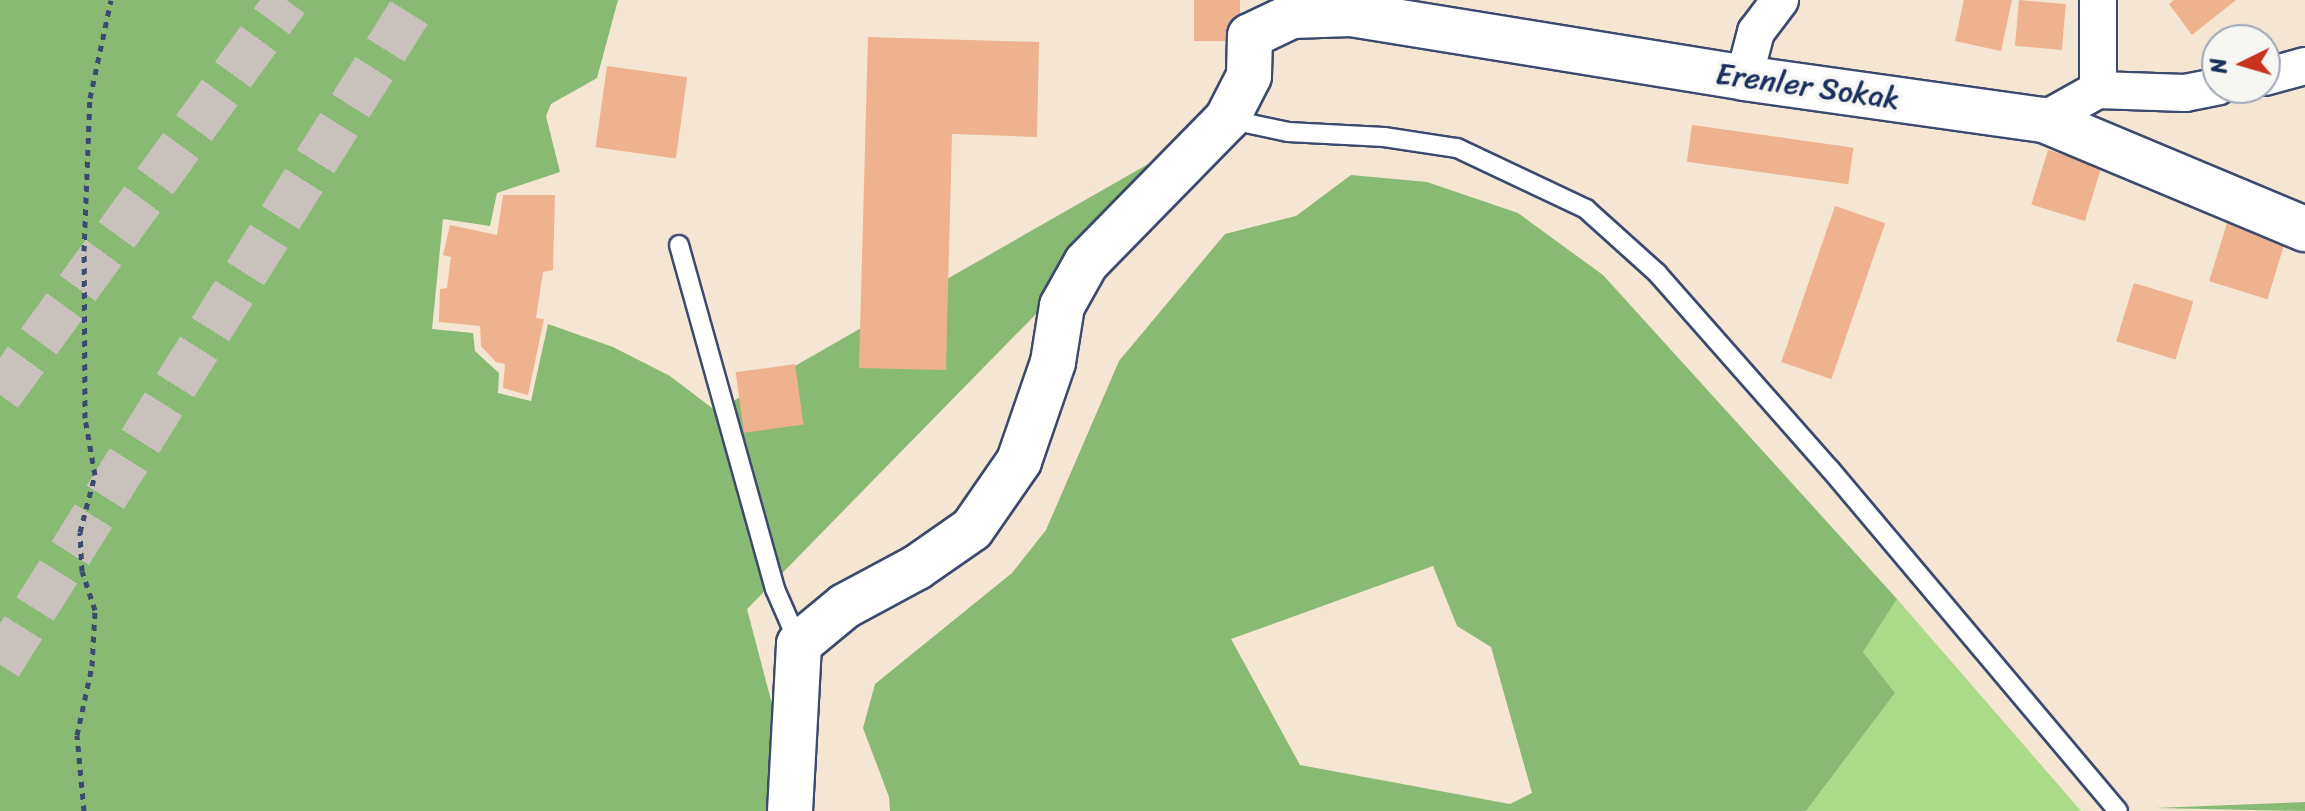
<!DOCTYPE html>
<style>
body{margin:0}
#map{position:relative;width:2305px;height:811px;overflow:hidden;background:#f4e6d2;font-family:Sriracha,sans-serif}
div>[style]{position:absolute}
.green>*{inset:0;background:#abda88}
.forest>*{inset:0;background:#88ba74}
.building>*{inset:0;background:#eeb28e;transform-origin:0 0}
.primary-tunnel>*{height:44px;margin-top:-22px;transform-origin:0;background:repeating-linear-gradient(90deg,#c9c1bb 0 44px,transparent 0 66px)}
.roads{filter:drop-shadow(2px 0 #3c4a6f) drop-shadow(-2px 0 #3c4a6f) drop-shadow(0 2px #3c4a6f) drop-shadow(0 -2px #3c4a6f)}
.service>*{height:18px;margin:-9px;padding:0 9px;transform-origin:9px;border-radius:9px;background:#fff}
.minor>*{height:36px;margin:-18px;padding:0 18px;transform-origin:18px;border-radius:18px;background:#fff}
.tertiary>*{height:44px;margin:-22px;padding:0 22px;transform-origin:22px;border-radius:22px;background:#fff}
.path-bridge>*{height:5px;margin-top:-2.5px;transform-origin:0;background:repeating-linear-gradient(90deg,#3c4a6f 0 6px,transparent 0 12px)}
span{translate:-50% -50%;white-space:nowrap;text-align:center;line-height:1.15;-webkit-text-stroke:8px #f6f6f2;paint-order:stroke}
.street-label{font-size:30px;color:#1b2f5e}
.north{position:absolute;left:2201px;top:24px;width:80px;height:80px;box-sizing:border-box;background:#f6f6f2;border:2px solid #9ea6b7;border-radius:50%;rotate:265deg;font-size:22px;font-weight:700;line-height:32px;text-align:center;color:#1b2f5e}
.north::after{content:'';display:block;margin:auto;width:28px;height:36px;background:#c8321e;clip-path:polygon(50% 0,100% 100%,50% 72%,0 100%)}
</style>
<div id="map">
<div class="green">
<div style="clip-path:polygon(1897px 599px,2081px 811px,1806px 811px,1895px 693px,1863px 652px)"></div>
</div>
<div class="forest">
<div style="clip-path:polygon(0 0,618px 0,597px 78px,551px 104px,546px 116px,560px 172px,497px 193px,490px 226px,443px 219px,432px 329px,473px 333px,475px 351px,499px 373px,498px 393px,531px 401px,548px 324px,613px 347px,670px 376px,716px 411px,1227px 119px,747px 609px,778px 727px,774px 811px,0 811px)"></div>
<div style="clip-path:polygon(evenodd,1351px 175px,1427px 182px,1518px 213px,1603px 275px,1897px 599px,1863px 652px,1895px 693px,1806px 811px,890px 811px,889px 797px,863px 728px,875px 684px,1012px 573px,1046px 530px,1119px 361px,1225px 234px,1296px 216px,1351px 175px,1433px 566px,1457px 626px,1491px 647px,1532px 793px,1510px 804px,1300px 765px,1231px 639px,1433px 566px)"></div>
<div style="clip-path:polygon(2305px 802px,2305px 811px,2155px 808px)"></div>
</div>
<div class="building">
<div style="left:1194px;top:0;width:46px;height:41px"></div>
<div style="clip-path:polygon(1964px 0,2012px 0,2001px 51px,1955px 41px)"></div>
<div style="left:2019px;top:0;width:47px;height:46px;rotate:5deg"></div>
<div style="clip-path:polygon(2174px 0,2236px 0,2192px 35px,2169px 4px)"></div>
<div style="clip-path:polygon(868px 37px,1039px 42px,1037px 137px,952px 134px,946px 370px,859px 368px)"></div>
<div style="left:607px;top:66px;width:81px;height:82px;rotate:8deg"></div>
<div style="left:1692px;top:125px;width:163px;height:37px;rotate:8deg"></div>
<div style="left:2048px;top:150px;width:56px;height:57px;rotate:17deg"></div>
<div style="clip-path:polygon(503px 195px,555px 195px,553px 270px,543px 272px,536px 318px,544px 319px,528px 395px,503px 388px,505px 364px,496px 362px,481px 346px,480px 326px,439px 322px,440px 289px,447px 288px,450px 264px,451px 257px,443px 255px,450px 225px,497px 235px)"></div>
<div style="left:1835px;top:206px;width:53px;height:165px;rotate:19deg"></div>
<div style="left:2227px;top:223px;width:61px;height:61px;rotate:17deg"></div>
<div style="left:2134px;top:283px;width:62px;height:61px;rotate:17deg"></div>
<div style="left:795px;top:364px;width:61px;height:60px;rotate:82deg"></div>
</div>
<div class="primary-tunnel">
<div style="left:0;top:395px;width:488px;rotate:-54deg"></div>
<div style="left:0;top:665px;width:785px;rotate:-57.91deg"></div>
</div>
<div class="roads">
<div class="service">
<div style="left:1227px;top:119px;width:62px;rotate:12deg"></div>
<div style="left:1288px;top:132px;width:96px;rotate:3deg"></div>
<div style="left:1384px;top:137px;width:74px;rotate:8.6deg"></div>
<div style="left:1457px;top:148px;width:143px;rotate:25.3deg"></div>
<div style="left:1586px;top:209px;width:96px;rotate:42deg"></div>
<div style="left:1657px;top:273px;width:261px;rotate:48.6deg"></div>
<div style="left:1830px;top:469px;width:447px;rotate:49.9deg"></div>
<div style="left:679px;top:245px;width:357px;rotate:74.4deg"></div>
<div style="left:775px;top:589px;width:60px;rotate:66.4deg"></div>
</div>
<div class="minor">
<div style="left:2098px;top:0;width:90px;rotate:90deg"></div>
<div style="left:2265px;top:77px;width:41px;rotate:-15.4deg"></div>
<div style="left:1744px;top:78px;width:48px;rotate:-75.4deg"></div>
<div style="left:1756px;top:32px;width:40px;rotate:-53deg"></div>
<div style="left:2044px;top:120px;width:62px;rotate:-29.1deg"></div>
<div style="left:2098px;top:90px;width:87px;rotate:2deg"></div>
<div style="left:2185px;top:93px;width:33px;rotate:-11deg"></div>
</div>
<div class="tertiary">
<div style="left:790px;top:811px;width:167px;rotate:-86.9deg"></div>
<div style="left:799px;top:644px;width:60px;rotate:-39.6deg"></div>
<div style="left:845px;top:606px;width:81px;rotate:-28.2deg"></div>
<div style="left:916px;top:568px;width:68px;rotate:-34.9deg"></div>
<div style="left:972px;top:529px;width:83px;rotate:-55.3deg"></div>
<div style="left:1019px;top:461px;width:105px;rotate:-71deg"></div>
<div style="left:1053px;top:362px;width:57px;rotate:-80.9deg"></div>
<div style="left:1062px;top:306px;width:49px;rotate:-60.8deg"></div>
<div style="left:1086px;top:263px;width:202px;rotate:-45.6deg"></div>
<div style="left:1227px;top:119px;width:48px;rotate:-62.9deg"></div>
<div style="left:1249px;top:76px;width:40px;rotate:-88.6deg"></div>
<div style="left:1250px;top:36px;width:47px;rotate:-25.5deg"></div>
<div style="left:1292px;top:16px;width:59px;rotate:-1.9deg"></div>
<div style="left:1351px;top:14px;width:398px;rotate:9.2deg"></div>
<div style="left:1744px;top:78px;width:303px;rotate:8deg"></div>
<div style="left:2044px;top:120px;width:283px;rotate:22.7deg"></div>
</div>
</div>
<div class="path-bridge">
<div style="left:84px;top:811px;width:76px;rotate:-95.3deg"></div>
<div style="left:77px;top:735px;width:71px;rotate:-77.7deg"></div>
<div style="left:92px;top:666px;width:56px;rotate:-86.9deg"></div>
<div style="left:95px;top:610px;width:41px;rotate:-108.4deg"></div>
<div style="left:82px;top:571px;width:39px;rotate:-93deg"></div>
<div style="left:80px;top:532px;width:59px;rotate:-75.3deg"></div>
<div style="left:95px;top:475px;width:58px;rotate:-100deg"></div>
<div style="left:85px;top:418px;width:167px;rotate:-90.3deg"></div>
<div style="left:84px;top:251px;width:153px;rotate:-87.8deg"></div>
<div style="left:90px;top:98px;width:100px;rotate:-77.9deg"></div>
</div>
<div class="street-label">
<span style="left:1808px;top:86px;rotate:8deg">Erenler Sokak</span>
</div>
<div class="north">N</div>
</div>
